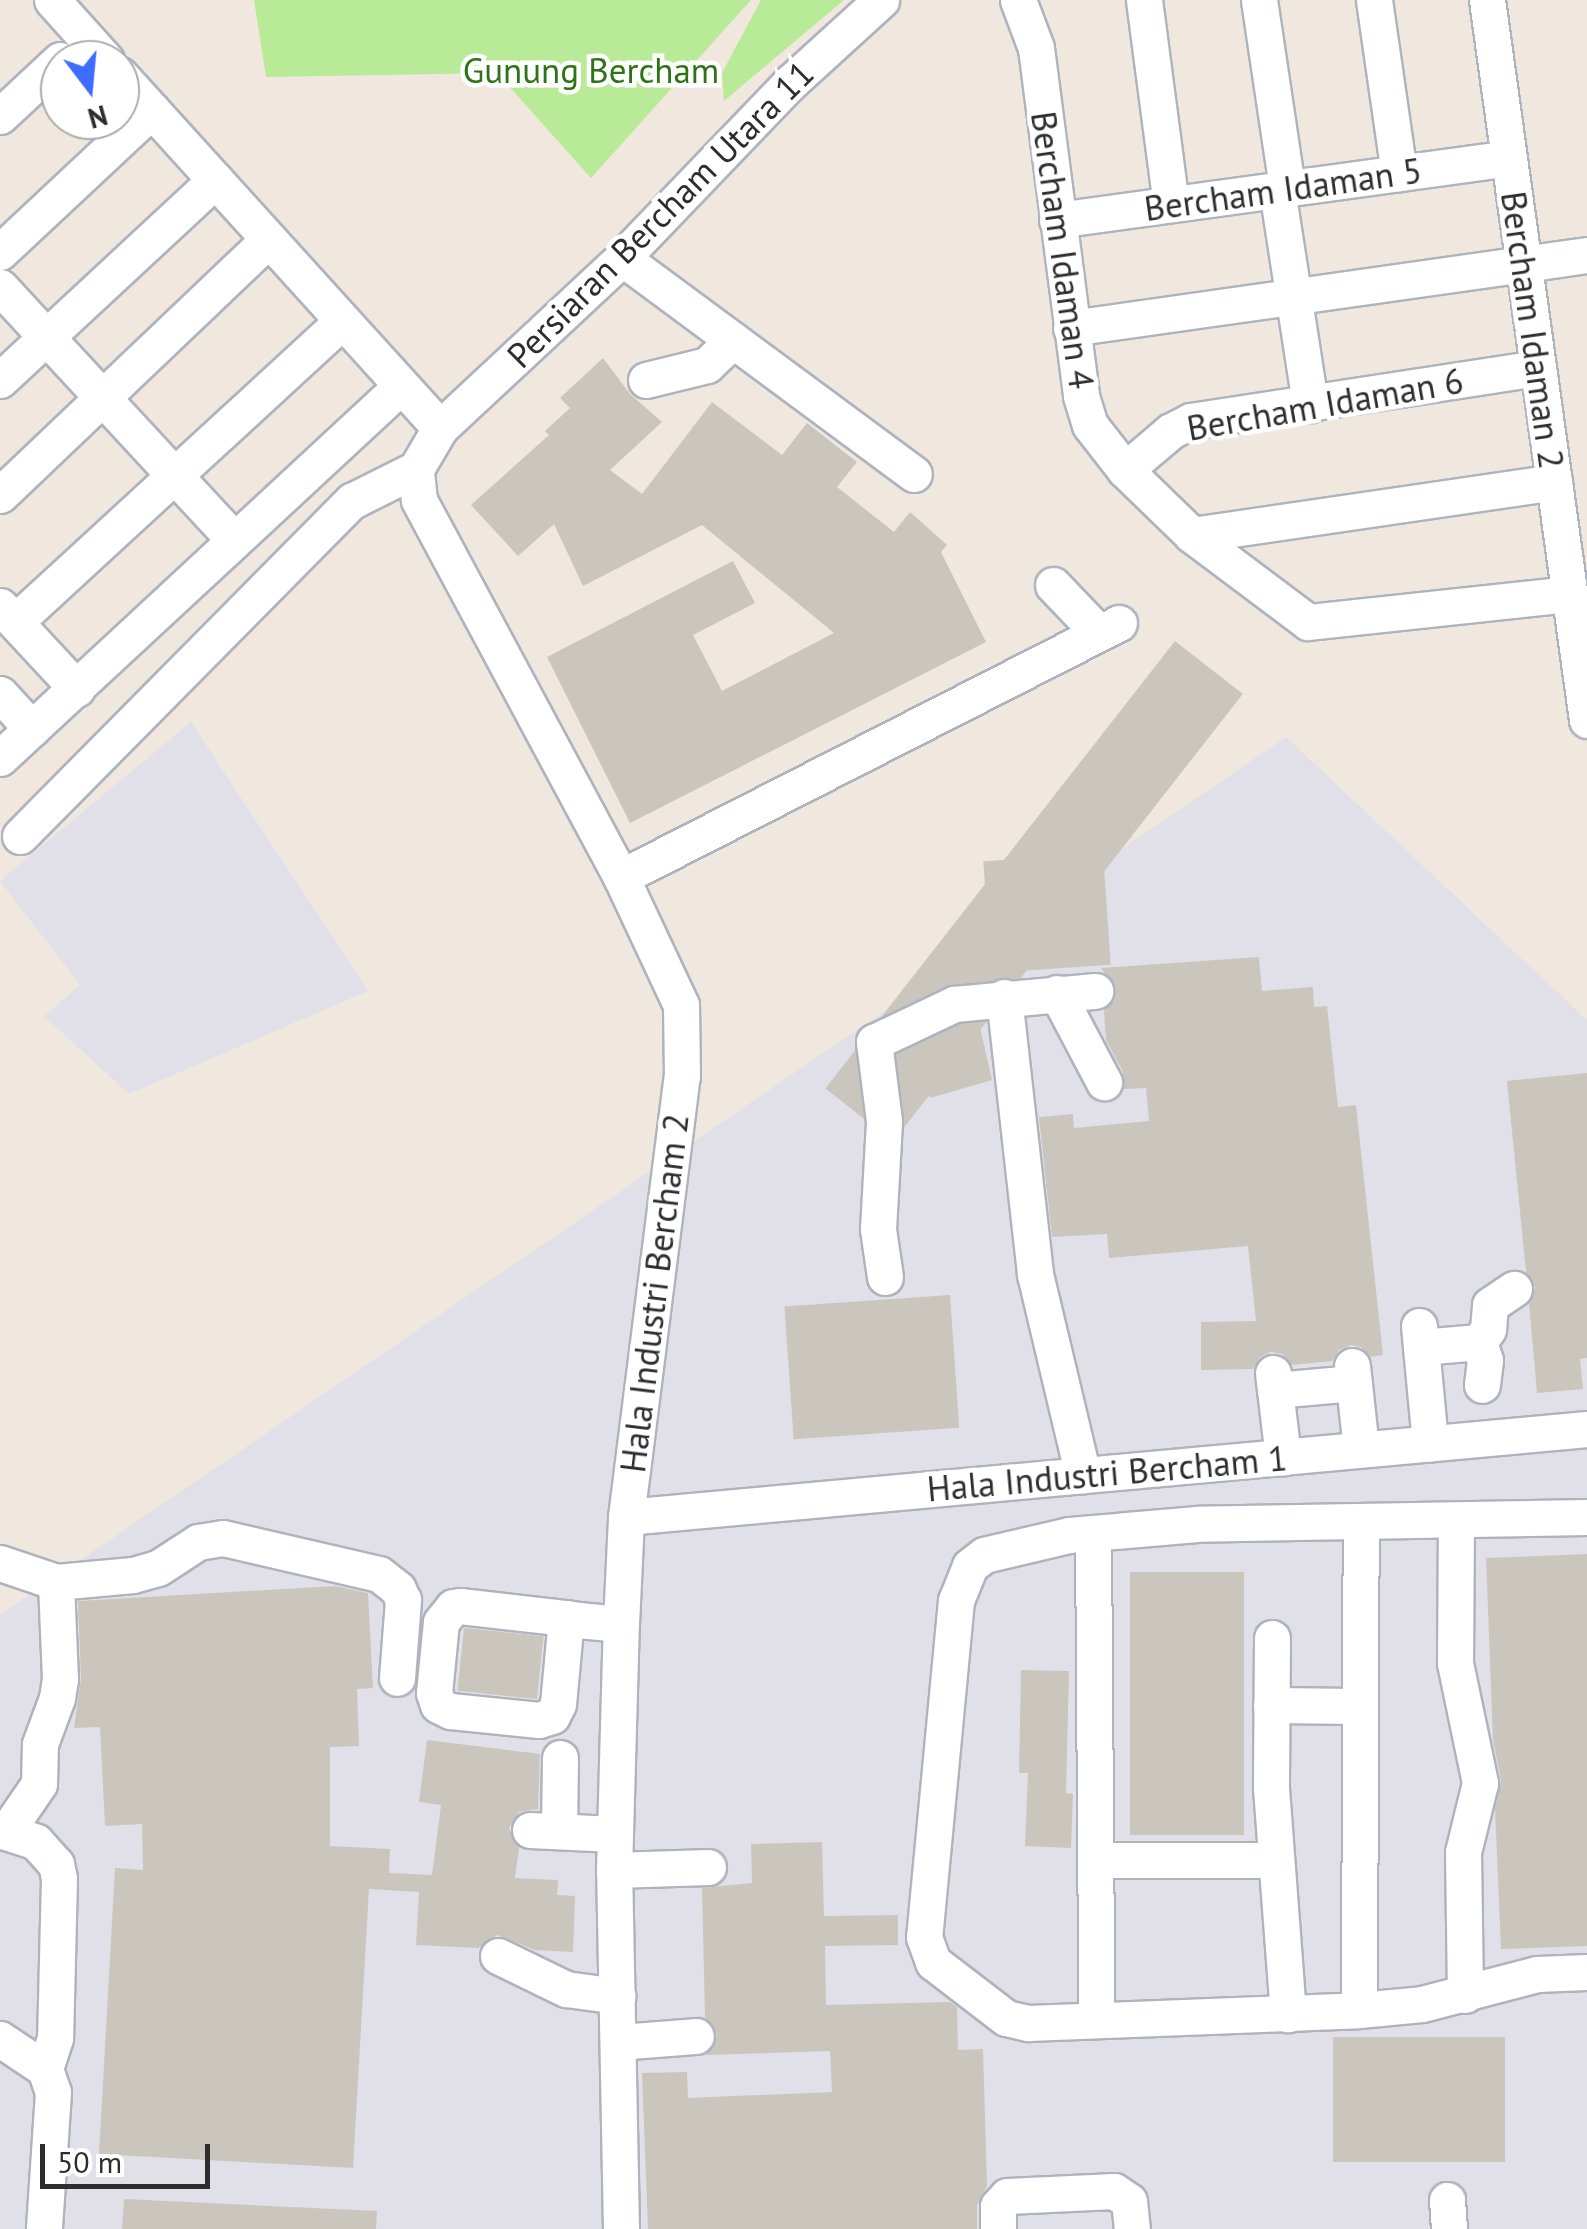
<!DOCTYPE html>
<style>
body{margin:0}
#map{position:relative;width:1587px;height:2229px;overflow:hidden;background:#f0e7df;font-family:"PT Sans",sans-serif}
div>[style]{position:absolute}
.industrial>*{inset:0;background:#e1e0e8}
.green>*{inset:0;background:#b9ea98}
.building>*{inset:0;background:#cbc6bd;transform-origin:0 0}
.roads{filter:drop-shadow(2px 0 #afb3be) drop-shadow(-2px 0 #afb3be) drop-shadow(0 2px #afb3be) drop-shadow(0 -2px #afb3be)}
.minor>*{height:35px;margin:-17.5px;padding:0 17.5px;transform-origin:17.5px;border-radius:17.5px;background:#fff}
span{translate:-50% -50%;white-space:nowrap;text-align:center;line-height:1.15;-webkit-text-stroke:9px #fff;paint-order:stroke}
.park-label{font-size:35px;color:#2e7315}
.street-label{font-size:35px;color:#2d2d2d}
.north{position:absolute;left:40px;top:40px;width:100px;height:100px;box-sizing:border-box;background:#fff;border:2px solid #ababab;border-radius:50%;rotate:164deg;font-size:28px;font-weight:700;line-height:40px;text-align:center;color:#2d2d2d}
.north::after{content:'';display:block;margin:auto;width:35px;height:45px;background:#3d6cff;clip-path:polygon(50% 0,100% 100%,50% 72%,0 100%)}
.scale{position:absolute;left:40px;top:2144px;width:170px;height:45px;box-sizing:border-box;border:5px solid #2d2d2d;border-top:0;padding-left:12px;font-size:30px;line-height:35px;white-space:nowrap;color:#2d2d2d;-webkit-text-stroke:8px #fff;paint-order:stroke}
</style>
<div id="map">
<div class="industrial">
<div style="clip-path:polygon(191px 722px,368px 991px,129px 1094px,44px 1016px,80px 985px,0 881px)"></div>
<div style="clip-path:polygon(1286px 737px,1587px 1020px,1587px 2229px,0 2229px,0 1615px)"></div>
</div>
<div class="green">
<div style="clip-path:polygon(254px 0,751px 0,591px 178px,497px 73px,266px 77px)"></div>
<div style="clip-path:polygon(761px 0,844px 0,724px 101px,722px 73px)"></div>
</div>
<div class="building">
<div style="clip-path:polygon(603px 358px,630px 394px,662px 422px,610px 470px,642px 494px,712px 402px,782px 455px,807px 423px,857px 462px,837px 487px,894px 532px,910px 512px,947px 545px,941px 552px,986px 642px,630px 823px,547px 657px,733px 561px,755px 603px,693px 635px,722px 691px,834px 633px,702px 525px,583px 586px,554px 524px,518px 556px,471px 505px,549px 435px,545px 431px,570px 408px,560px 398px)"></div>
<div style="left:1175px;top:641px;width:86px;height:568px;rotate:38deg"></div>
<div style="left:1103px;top:853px;width:112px;height:120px;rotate:86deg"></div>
<div style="clip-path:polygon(1259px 957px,1262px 991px,1313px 987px,1314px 1007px,1327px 1006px,1338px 1107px,1356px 1105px,1383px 1355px,1371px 1357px,1361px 1347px,1351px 1345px,1339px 1350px,1332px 1361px,1292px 1365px,1282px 1354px,1271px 1352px,1260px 1357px,1253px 1369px,1201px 1370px,1201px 1322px,1256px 1321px,1248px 1246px,1109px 1258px,1107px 1234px,1052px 1237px,1039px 1117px,1073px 1114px,1074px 1128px,1149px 1121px,1146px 1088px,1123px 1089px,1123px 1072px,1106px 1040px,1104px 1010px,1114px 1001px,1116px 990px,1101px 968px)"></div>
<div style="clip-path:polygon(979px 1023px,992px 1080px,930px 1098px,916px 1046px,960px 1025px)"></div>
<div style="clip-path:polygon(1587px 1073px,1587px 1358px,1580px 1359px,1583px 1389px,1537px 1393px,1529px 1303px,1535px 1287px,1526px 1272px,1507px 1081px)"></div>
<div style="left:950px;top:1295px;width:133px;height:166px;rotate:86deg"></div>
<div style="clip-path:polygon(1587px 1554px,1587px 1946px,1501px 1949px,1495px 1809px,1501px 1780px,1493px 1740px,1486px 1558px)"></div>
<div style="left:1244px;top:1572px;width:263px;height:114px;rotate:90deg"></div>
<div style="clip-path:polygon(335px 1586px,368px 1593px,373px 1688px,357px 1689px,359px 1746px,330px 1747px,330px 1846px,390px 1849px,389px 1873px,432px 1875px,441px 1805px,419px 1802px,427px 1740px,540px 1754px,538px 1809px,519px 1812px,509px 1828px,519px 1848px,515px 1878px,558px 1880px,557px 1895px,575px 1896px,573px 1952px,535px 1950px,497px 1935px,478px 1948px,416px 1945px,419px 1892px,369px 1889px,353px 2168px,99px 2154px,115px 1868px,143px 1870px,142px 1824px,105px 1826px,100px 1727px,74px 1728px,81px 1678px,78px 1601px)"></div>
<div style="left:464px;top:1628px;width:80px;height:63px;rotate:6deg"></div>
<div style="clip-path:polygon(1021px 1670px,1069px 1671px,1066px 1793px,1073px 1794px,1071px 1848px,1025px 1846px,1028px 1773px,1019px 1773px)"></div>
<div style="clip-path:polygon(822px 1842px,824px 1916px,898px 1915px,898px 1945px,825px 1946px,826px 2005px,950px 2002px,957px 2007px,958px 2050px,983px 2049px,987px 2186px,977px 2205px,977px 2229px,648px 2229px,642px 2073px,687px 2072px,688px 2098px,832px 2092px,830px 2051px,706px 2055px,717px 2035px,705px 2017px,702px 1888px,752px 1883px,751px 1844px)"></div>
<div style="left:1333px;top:2037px;width:172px;height:125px"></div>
<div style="clip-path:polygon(124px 2199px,377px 2211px,376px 2229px,122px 2229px)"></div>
</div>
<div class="roads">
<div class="minor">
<div style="left:52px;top:0;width:81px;rotate:48deg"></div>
<div style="left:1018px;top:0;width:51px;rotate:69.4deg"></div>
<div style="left:1036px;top:48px;width:351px;rotate:82.6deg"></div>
<div style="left:1081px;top:396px;width:30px;rotate:73deg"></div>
<div style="left:1090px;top:425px;width:57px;rotate:52.1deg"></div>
<div style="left:1125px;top:470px;width:93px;rotate:44.1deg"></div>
<div style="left:1192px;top:535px;width:145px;rotate:36.9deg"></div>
<div style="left:1308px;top:622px;width:263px;rotate:-6.1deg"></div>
<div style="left:1144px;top:0;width:206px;rotate:82.5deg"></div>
<div style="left:1259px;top:0;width:190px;rotate:81.5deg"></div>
<div style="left:1374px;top:0;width:175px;rotate:81.8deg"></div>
<div style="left:1487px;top:0;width:727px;rotate:82.09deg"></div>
<div style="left:120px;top:75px;width:476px;rotate:47.8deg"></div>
<div style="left:0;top:116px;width:82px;rotate:-43deg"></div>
<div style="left:1277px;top:190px;width:217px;rotate:81.2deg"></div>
<div style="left:1057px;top:220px;width:456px;rotate:-7.8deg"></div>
<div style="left:0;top:252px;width:208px;rotate:-43.1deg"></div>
<div style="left:622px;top:258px;width:363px;rotate:36.5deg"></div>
<div style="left:0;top:287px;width:345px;rotate:47.2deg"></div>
<div style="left:1071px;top:328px;width:521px;rotate:-8.05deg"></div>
<div style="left:0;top:380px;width:294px;rotate:-42.9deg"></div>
<div style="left:646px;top:380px;width:63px;rotate:-13.8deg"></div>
<div style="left:707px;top:365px;width:36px;rotate:-44deg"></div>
<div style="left:1125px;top:470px;width:60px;rotate:-40.3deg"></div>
<div style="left:1171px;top:431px;width:22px;rotate:-27deg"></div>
<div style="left:1191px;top:421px;width:351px;rotate:-8.7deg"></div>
<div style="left:0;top:495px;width:370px;rotate:-43.6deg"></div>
<div style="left:1192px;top:535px;width:366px;rotate:-8.3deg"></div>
<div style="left:1053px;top:585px;width:66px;rotate:46.2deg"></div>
<div style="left:0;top:606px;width:113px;rotate:47.1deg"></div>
<div style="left:15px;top:622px;width:444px;rotate:-42.6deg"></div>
<div style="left:0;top:694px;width:47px;rotate:47.6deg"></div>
<div style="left:0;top:758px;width:547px;rotate:-42.85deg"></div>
<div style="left:20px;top:836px;width:472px;rotate:-45.3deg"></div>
<div style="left:352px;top:501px;width:72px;rotate:-26.6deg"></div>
<div style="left:621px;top:877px;width:559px;rotate:-27.02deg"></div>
<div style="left:1057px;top:993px;width:101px;rotate:62.2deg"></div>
<div style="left:1004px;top:997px;width:279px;rotate:83.6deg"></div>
<div style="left:1035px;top:1274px;width:207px;rotate:76.6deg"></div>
<div style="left:885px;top:1277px;width:49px;rotate:-98.3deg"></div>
<div style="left:878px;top:1229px;width:108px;rotate:-86.8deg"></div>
<div style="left:884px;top:1121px;width:80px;rotate:-97.2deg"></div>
<div style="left:874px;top:1042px;width:89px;rotate:-25.4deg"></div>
<div style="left:954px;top:1004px;width:142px;rotate:-5.3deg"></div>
<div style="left:1419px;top:1326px;width:118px;rotate:84.6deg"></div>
<div style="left:1479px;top:1342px;width:19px;rotate:72deg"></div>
<div style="left:1485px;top:1360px;width:25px;rotate:97deg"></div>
<div style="left:1421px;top:1347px;width:58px;rotate:-4.9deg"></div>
<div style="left:1479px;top:1342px;width:16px;rotate:-55deg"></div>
<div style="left:1488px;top:1329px;width:24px;rotate:-85deg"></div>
<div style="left:1490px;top:1305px;width:29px;rotate:-34deg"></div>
<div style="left:1352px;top:1366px;width:83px;rotate:83.8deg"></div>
<div style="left:1273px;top:1373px;width:85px;rotate:83.2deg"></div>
<div style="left:1275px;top:1390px;width:79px;rotate:-5.1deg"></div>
<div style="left:626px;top:1517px;width:965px;rotate:-5.23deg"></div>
<div style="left:1587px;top:1517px;width:390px;rotate:179deg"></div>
<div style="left:1197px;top:1524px;width:128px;rotate:175.1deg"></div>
<div style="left:1069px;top:1535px;width:87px;rotate:166.8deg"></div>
<div style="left:984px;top:1555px;width:18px;rotate:142deg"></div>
<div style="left:970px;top:1566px;width:37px;rotate:112deg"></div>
<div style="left:956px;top:1600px;width:339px;rotate:95.4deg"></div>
<div style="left:924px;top:1937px;width:27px;rotate:70deg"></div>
<div style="left:933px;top:1962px;width:92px;rotate:37.5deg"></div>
<div style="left:1006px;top:2018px;width:23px;rotate:13deg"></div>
<div style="left:1028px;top:2023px;width:331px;rotate:-2.2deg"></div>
<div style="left:1359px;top:2010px;width:63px;rotate:-5.4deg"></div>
<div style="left:1422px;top:2004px;width:119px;rotate:-14.6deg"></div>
<div style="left:1537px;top:1974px;width:50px;rotate:-2.3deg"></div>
<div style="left:1456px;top:1521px;width:142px;rotate:90.4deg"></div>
<div style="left:1455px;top:1663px;width:123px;rotate:78.2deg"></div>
<div style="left:1480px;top:1783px;width:71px;rotate:103.8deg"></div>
<div style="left:1463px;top:1852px;width:143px;rotate:89.2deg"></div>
<div style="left:1093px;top:1533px;width:486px;rotate:89.6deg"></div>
<div style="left:0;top:1563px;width:59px;rotate:18.7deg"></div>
<div style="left:56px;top:1582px;width:77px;rotate:-5.2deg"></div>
<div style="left:133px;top:1575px;width:26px;rotate:-16deg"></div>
<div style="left:158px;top:1568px;width:48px;rotate:-33deg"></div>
<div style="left:198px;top:1542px;width:25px;rotate:-9deg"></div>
<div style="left:223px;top:1538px;width:160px;rotate:13deg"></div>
<div style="left:379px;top:1574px;width:24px;rotate:38deg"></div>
<div style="left:398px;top:1589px;width:12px;rotate:66deg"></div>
<div style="left:403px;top:1600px;width:78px;rotate:94.4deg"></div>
<div style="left:566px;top:1618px;width:86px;rotate:95.3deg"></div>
<div style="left:558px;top:1704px;width:13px;rotate:117deg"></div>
<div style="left:552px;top:1716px;width:14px;rotate:163deg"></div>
<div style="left:539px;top:1720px;width:89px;rotate:-174.2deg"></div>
<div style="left:450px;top:1711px;width:13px;rotate:-153deg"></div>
<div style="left:438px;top:1705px;width:13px;rotate:-108deg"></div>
<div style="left:434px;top:1693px;width:71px;rotate:-84.4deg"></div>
<div style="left:441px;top:1622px;width:19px;rotate:-51deg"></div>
<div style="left:453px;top:1607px;width:7px;rotate:-8deg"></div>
<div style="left:460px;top:1606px;width:107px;rotate:6.5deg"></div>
<div style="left:566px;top:1618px;width:12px;rotate:9deg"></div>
<div style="left:578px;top:1620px;width:43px;rotate:5.3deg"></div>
<div style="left:1272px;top:1638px;width:150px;rotate:90.4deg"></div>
<div style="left:1271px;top:1788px;width:227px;rotate:85.7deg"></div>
<div style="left:1271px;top:1705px;width:88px;rotate:0.7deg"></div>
<div style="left:0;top:1830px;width:38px;rotate:18deg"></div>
<div style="left:36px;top:1842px;width:30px;rotate:48deg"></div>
<div style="left:56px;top:1864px;width:14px;rotate:78deg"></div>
<div style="left:59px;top:1878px;width:160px;rotate:91.4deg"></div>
<div style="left:55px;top:2038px;width:33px;rotate:108deg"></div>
<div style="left:530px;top:1830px;width:84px;rotate:2.7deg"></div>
<div style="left:559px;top:1831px;width:73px;rotate:-89.2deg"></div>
<div style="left:6px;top:1832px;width:58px;rotate:-55.5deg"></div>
<div style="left:39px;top:1784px;width:40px;rotate:-88.6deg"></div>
<div style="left:40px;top:1744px;width:49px;rotate:-69.7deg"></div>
<div style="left:57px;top:1698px;width:19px;rotate:-81deg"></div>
<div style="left:60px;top:1679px;width:97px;rotate:-92.4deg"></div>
<div style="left:1095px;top:1860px;width:181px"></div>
<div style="left:614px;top:1870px;width:94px;rotate:-1.8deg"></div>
<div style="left:498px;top:1956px;width:76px;rotate:25.9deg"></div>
<div style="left:566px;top:1989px;width:52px;rotate:7.7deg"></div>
<div style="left:1359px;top:2010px;width:488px;rotate:-89.8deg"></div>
<div style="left:0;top:2039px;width:54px;rotate:33.7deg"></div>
<div style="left:45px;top:2069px;width:24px;rotate:71deg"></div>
<div style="left:53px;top:2092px;width:137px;rotate:93.8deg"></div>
<div style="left:619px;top:2042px;width:77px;rotate:-4.5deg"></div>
<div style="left:1447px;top:2200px;width:29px;rotate:86deg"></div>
<div style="left:621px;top:2229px;width:359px;rotate:-91.1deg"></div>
<div style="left:614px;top:1870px;width:246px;rotate:-88.4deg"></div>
<div style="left:621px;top:1624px;width:107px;rotate:-87.3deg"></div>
<div style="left:626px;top:1517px;width:445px;rotate:-82.8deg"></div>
<div style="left:682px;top:1076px;width:71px;rotate:-90.8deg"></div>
<div style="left:681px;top:1005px;width:141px;rotate:-115.1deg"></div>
<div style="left:621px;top:877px;width:428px;rotate:-118.2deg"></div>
<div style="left:419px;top:500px;width:31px;rotate:-96deg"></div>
<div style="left:416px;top:469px;width:48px;rotate:-59.7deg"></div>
<div style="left:440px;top:428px;width:249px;rotate:-43deg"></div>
<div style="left:622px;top:258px;width:244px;rotate:-46.2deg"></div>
<div style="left:791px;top:82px;width:122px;rotate:-42.3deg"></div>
<div style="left:998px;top:2229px;width:23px;rotate:-90deg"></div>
<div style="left:998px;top:2206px;width:13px;rotate:-48deg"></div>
<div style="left:1007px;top:2196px;width:107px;rotate:-2.7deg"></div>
<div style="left:1114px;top:2191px;width:18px;rotate:34deg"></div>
<div style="left:1129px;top:2201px;width:28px;rotate:84deg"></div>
</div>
</div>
<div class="park-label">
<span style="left:591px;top:70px">Gunung Bercham</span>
</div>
<div class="street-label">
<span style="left:1283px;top:189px;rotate:-8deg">Bercham Idaman 5</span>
<span style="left:660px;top:214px;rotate:-45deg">Persiaran Bercham Utara 11</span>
<span style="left:1063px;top:250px;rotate:82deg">Bercham Idaman 4</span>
<span style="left:1533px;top:330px;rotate:82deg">Bercham Idaman 2</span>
<span style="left:1325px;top:404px;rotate:-10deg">Bercham Idaman 6</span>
<span style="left:654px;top:1293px;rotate:-83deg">Hala Industri Bercham 2</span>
<span style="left:1107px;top:1473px;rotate:-5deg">Hala Industri Bercham 1</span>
</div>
<div class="north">N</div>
<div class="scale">50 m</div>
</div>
